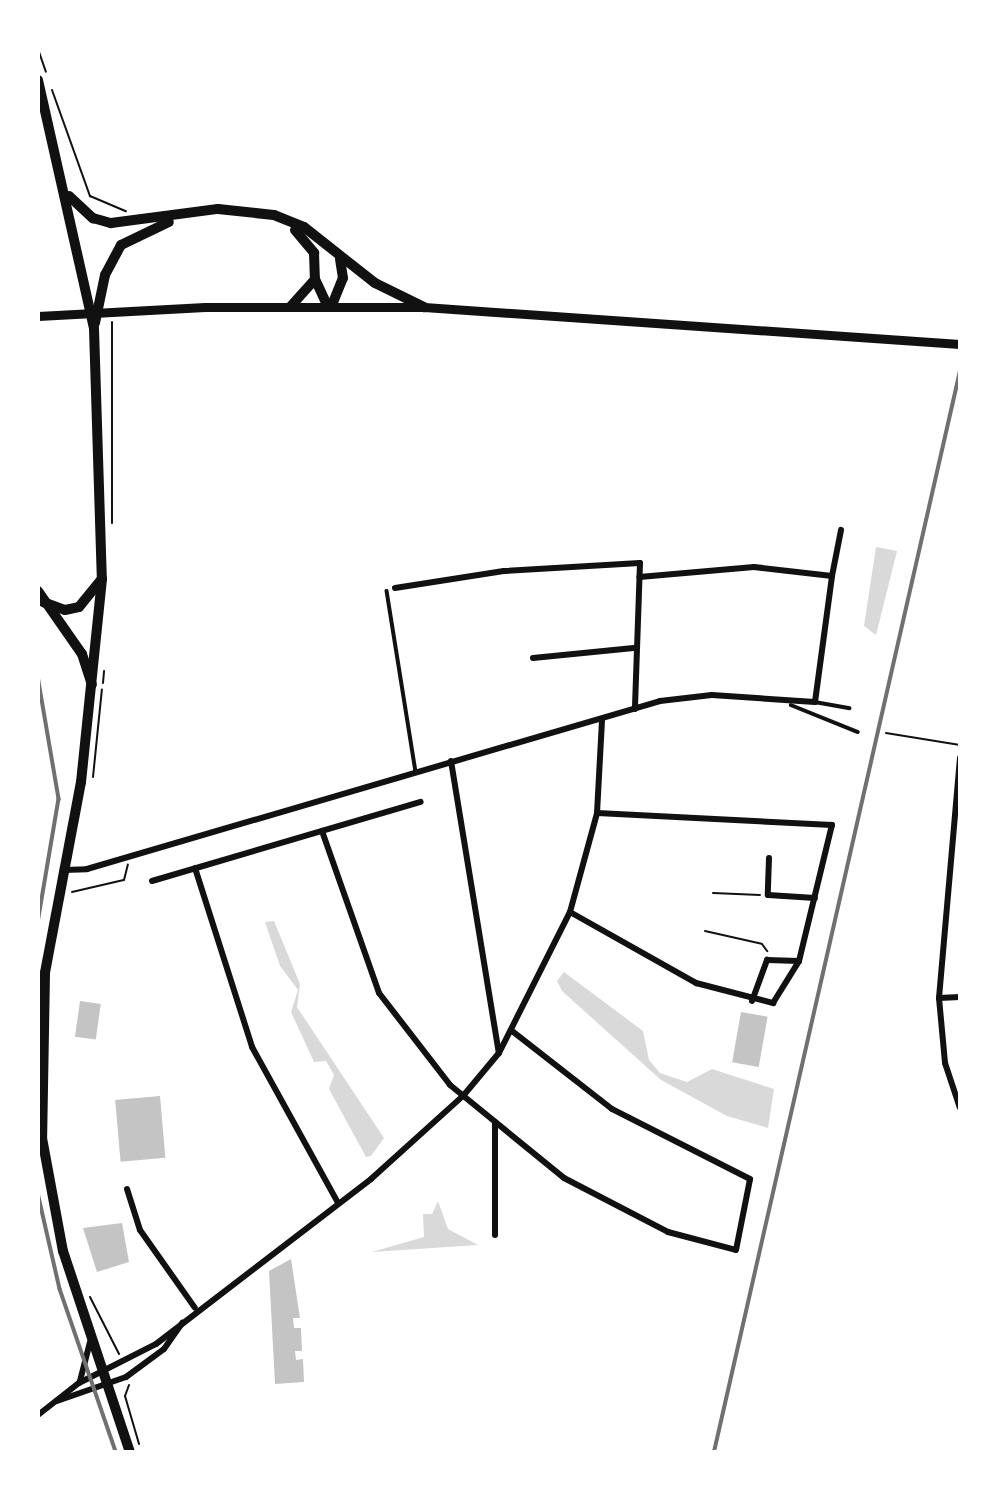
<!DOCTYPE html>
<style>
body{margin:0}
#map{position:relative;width:998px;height:1490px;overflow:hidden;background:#fff;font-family:"DM Sans",sans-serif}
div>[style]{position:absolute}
.water>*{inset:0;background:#d9d9d9}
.building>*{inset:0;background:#c4c4c4;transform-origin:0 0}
.path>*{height:2px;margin:-1px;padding:0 1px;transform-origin:1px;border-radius:1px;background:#111}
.service>*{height:3.5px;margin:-1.75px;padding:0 1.75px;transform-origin:1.75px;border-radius:1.75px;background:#111}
.minor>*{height:6px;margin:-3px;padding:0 3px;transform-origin:3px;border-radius:3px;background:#111}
.secondary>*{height:9px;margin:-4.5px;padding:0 4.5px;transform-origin:4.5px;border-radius:4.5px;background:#111}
.primary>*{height:10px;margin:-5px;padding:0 5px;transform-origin:5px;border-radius:5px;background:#111}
.rail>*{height:3.5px;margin:-1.75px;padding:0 1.75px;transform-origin:1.75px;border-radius:1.75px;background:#707070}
span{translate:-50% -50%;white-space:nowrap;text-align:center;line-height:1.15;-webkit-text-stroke:7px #fff;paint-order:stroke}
.frame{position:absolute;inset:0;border:40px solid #fff;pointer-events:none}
</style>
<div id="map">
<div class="water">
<div style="clip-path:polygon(876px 547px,897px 551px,876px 635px,864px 626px)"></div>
<div style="clip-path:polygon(274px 921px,300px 984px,297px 1007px,384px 1138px,371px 1156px,366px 1157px,329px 1089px,334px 1075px,326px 1061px,314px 1062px,291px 1012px,298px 990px,280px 966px,265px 922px)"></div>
<div style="clip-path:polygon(564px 972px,643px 1031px,649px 1060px,660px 1073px,687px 1082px,712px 1069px,774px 1089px,768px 1128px,727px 1116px,661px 1080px,562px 991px,557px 981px)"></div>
<div style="clip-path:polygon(438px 1201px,448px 1229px,478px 1245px,372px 1252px,424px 1237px,423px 1214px,432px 1214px)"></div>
</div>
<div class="building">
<div style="left:80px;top:1001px;width:21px;height:36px;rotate:8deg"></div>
<div style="left:741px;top:1012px;width:27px;height:51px;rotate:10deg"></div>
<div style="left:160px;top:1096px;width:62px;height:45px;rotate:85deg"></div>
<div style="clip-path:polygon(122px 1223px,129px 1262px,97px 1272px,83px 1228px)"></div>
<div style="clip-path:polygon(291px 1259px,300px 1318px,293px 1318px,294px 1328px,301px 1328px,302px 1351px,295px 1351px,296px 1360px,303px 1359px,304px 1382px,275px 1384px,269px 1271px)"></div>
</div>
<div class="path">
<div style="left:38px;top:49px;width:24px;rotate:71deg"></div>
<div style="left:52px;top:90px;width:113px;rotate:70.3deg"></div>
<div style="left:90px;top:196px;width:39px;rotate:23deg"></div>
<div style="left:112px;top:523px;width:201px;rotate:-90deg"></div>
<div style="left:103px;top:683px;width:12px;rotate:-85deg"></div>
<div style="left:886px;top:733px;width:75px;rotate:9.2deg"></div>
<div style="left:93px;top:777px;width:88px;rotate:-84.2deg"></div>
<div style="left:72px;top:892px;width:53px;rotate:-13deg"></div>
<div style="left:124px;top:880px;width:16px;rotate:-76deg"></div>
<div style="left:713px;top:893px;width:47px;rotate:2.4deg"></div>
<div style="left:705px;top:931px;width:58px;rotate:12.8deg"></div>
<div style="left:762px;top:944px;width:9px;rotate:54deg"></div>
<div style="left:90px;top:1297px;width:64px;rotate:63deg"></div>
<div style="left:129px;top:1385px;width:12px;rotate:110deg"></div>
<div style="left:125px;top:1396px;width:50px;rotate:73.7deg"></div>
</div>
<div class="service">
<div style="left:387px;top:591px;width:183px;rotate:80.9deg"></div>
<div style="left:815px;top:702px;width:35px;rotate:10deg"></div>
<div style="left:791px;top:705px;width:72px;rotate:21.9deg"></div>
</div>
<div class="minor">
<div style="left:832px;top:576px;width:47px;rotate:-78.9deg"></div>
<div style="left:395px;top:588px;width:110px;rotate:-8.9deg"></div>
<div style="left:504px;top:571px;width:136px;rotate:-3.4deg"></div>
<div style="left:640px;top:563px;width:146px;rotate:92deg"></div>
<div style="left:533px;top:658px;width:101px;rotate:-5.7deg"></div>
<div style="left:960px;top:758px;width:241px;rotate:95deg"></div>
<div style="left:939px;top:998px;width:65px;rotate:84.7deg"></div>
<div style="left:945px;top:1063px;width:47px;rotate:71.6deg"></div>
<div style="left:451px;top:761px;width:296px;rotate:80.7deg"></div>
<div style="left:322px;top:831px;width:172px;rotate:70.6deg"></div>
<div style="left:379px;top:993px;width:116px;rotate:52.3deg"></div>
<div style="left:450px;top:1085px;width:147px;rotate:39.2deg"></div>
<div style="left:564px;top:1178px;width:117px;rotate:27.4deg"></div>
<div style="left:668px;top:1232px;width:70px;rotate:14.8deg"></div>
<div style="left:736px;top:1250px;width:72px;rotate:-78.8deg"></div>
<div style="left:750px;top:1179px;width:155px;rotate:-153.1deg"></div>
<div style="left:612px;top:1109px;width:127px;rotate:-142deg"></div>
<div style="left:769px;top:858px;width:37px;rotate:92deg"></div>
<div style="left:768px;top:895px;width:47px;rotate:3.7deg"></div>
<div style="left:195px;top:868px;width:188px;rotate:72.3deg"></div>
<div style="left:252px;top:1047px;width:178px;rotate:61.1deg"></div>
<div style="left:64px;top:870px;width:23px;rotate:-2deg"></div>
<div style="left:87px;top:869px;width:597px;rotate:-16.34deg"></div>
<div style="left:660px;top:701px;width:52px;rotate:-6.6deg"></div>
<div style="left:712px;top:695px;width:103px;rotate:3.9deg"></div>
<div style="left:815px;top:702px;width:127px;rotate:-82.3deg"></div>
<div style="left:832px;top:576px;width:79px;rotate:-173.4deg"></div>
<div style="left:754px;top:567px;width:115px;rotate:175deg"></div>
<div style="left:152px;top:881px;width:280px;rotate:-16.4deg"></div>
<div style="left:570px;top:912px;width:145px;rotate:29.4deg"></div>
<div style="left:696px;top:983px;width:80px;rotate:14.6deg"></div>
<div style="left:773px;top:1003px;width:49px;rotate:-58.2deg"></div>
<div style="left:799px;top:961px;width:140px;rotate:-76.4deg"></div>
<div style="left:832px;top:825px;width:235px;rotate:-177.1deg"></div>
<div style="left:939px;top:998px;width:21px;rotate:-3deg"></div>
<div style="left:752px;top:1001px;width:44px;rotate:-69.9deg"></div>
<div style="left:767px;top:960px;width:32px;rotate:2deg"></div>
<div style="left:495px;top:1122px;width:113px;rotate:90deg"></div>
<div style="left:127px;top:1189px;width:43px;rotate:72.4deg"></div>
<div style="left:140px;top:1230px;width:95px;rotate:54.8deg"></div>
<div style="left:80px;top:1381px;width:40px;rotate:-75.6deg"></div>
<div style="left:57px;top:1401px;width:73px;rotate:-19.2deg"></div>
<div style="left:126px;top:1377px;width:47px;rotate:-36.4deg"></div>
<div style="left:164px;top:1349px;width:32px;rotate:-55deg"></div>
<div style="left:38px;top:1415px;width:52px;rotate:-38deg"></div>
<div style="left:79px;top:1383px;width:86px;rotate:-26.9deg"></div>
<div style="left:156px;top:1344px;width:271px;rotate:-37.5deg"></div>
<div style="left:371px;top:1179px;width:124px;rotate:-42.1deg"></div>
<div style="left:463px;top:1096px;width:56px;rotate:-50.1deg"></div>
<div style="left:499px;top:1053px;width:158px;rotate:-63.3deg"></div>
<div style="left:570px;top:912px;width:103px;rotate:-74.7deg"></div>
<div style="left:597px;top:813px;width:92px;rotate:-86.9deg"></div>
</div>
<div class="secondary">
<div style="left:38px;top:316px;width:167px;rotate:-3.1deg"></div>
<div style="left:205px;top:307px;width:219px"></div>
<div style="left:424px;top:307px;width:537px;rotate:3.95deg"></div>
</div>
<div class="primary">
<div style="left:38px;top:80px;width:255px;rotate:77.3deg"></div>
<div style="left:94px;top:329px;width:250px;rotate:88.2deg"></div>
<div style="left:102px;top:579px;width:204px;rotate:95.9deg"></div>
<div style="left:81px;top:782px;width:194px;rotate:100.7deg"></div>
<div style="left:45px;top:973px;width:165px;rotate:91deg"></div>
<div style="left:42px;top:1138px;width:115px;rotate:79.5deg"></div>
<div style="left:63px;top:1251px;width:212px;rotate:71.6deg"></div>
<div style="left:69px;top:196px;width:33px;rotate:43deg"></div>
<div style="left:93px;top:218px;width:19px;rotate:16deg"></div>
<div style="left:111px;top:223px;width:108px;rotate:-7.5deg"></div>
<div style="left:218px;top:209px;width:56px;rotate:6.1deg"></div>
<div style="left:274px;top:215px;width:32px;rotate:22deg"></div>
<div style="left:304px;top:227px;width:90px;rotate:38.3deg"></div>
<div style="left:375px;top:283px;width:55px;rotate:26.1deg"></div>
<div style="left:295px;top:230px;width:30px;rotate:50deg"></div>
<div style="left:314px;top:253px;width:26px;rotate:88deg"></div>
<div style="left:315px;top:279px;width:29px;rotate:65deg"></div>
<div style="left:332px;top:305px;width:29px;rotate:-68deg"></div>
<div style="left:343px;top:278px;width:19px;rotate:-99deg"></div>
<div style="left:291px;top:306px;width:36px;rotate:-48deg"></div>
<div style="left:95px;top:323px;width:49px;rotate:-78.2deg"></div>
<div style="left:105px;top:275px;width:34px;rotate:-62deg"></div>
<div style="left:121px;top:245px;width:53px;rotate:-25.6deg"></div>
<div style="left:38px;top:591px;width:77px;rotate:55.1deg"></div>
<div style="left:82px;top:654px;width:32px;rotate:72deg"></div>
<div style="left:43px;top:602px;width:23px;rotate:20deg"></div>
<div style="left:65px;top:610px;width:14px;rotate:-12deg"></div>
<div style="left:79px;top:607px;width:36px;rotate:-51deg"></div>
</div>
<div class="rail">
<div style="left:38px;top:676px;width:125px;rotate:80.3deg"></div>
<div style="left:59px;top:799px;width:126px;rotate:99.6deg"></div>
<div style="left:38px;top:1193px;width:98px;rotate:77.1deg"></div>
<div style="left:60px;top:1289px;width:172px;rotate:71deg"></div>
<div style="left:714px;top:1452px;width:1109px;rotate:-77.18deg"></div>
</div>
<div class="frame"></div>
</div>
